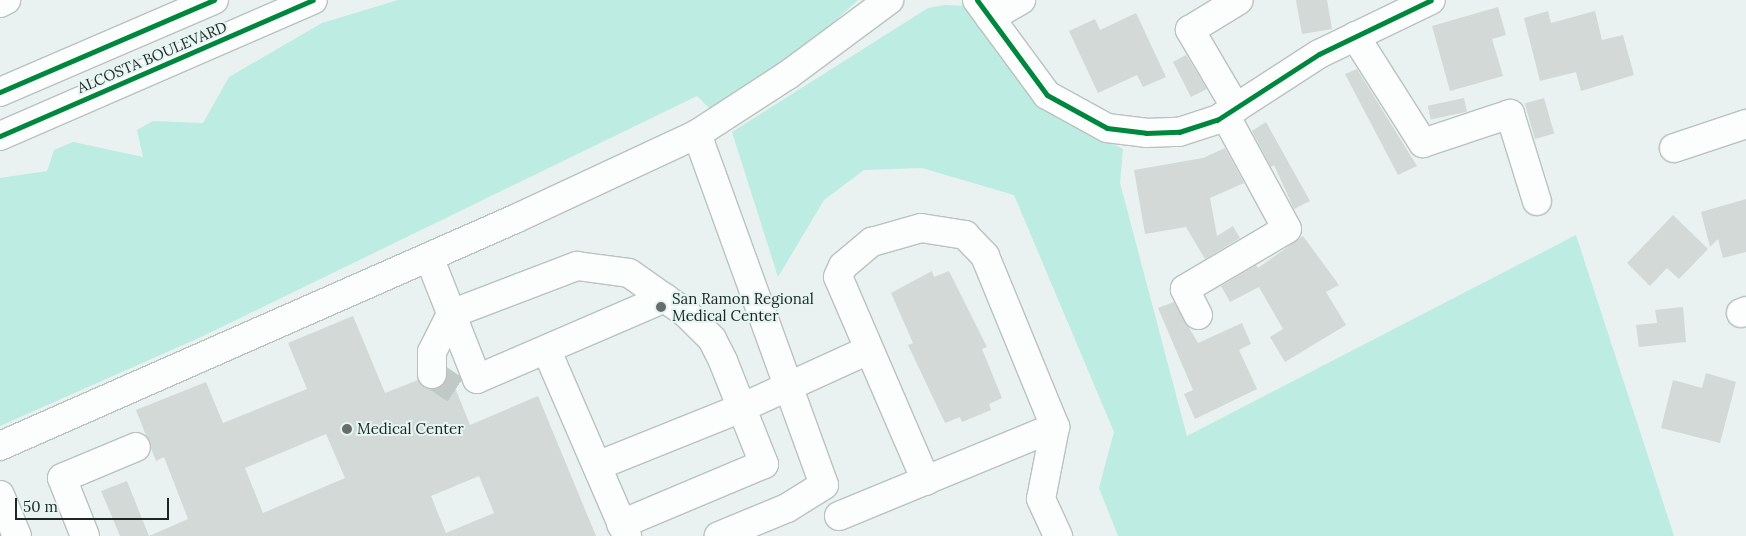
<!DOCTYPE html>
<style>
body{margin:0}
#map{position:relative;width:1746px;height:536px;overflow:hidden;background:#e9f2f0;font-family:Lora,serif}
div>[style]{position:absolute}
.green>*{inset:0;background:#bcece2}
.building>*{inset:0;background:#d2d9d7;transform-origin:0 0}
.minor-tunnel>*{height:28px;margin-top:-14px;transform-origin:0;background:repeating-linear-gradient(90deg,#c1c9c7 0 28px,transparent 0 42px)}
.roads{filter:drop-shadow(1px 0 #bac2c0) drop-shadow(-1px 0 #bac2c0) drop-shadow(0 1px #bac2c0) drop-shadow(0 -1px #bac2c0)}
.minor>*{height:28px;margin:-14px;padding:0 14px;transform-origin:14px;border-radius:14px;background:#fcfdfd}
.major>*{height:28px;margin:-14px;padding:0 14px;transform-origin:14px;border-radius:14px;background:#fcfdfd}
.cycleway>*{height:5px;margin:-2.5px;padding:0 2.5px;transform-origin:2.5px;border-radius:2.5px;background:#00873e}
.dots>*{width:14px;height:14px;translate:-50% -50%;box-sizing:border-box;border:2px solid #e5f6f2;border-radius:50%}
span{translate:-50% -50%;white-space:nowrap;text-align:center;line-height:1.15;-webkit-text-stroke:4px #e5f6f2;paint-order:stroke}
.street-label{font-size:15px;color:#1f2523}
.poi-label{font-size:15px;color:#1f2523}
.left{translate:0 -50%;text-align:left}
.scale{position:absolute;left:15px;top:498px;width:154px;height:22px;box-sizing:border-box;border:2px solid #1f2523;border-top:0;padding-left:6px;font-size:15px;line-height:18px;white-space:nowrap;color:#1f2523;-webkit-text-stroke:4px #e5f6f2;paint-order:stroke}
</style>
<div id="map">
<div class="green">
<div style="clip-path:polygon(398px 0,858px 0,814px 40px,710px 109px,697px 96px,201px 337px,0 426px,0 178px,47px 171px,54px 150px,73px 142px,143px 157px,137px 130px,153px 121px,203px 123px,229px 77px,322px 23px)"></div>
<div style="clip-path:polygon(945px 5px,966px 6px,1029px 95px,1058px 117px,1123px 149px,1120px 183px,1187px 436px,1576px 235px,1674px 536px,1118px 536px,1099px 488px,1114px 432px,1014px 195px,922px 168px,864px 170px,824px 200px,778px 277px,732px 132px,928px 8px)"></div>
</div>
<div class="building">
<div style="clip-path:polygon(1296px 0,1327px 0,1332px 29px,1302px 34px)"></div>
<div style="clip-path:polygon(1498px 7px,1506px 35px,1492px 39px,1503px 76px,1450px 91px,1432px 26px)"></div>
<div style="clip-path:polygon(1548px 11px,1551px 23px,1595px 11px,1602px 40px,1623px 35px,1634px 75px,1581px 91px,1576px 72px,1540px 81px,1524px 18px)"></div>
<div style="clip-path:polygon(1136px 13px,1166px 77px,1143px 87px,1137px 75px,1098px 93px,1069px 31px,1095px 19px,1100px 30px)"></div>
<div style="clip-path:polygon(1186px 55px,1207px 89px,1191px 97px,1173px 62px)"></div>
<div style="clip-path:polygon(1357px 69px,1417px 166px,1398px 175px,1345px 74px)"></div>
<div style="left:1464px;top:98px;width:14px;height:37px;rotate:78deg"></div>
<div style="left:1544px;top:98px;width:37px;height:20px;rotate:74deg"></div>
<div style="clip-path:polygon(1266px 122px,1310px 201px,1294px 209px,1274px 165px,1271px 167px,1252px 131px)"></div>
<div style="clip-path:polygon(1225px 148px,1244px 183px,1210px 198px,1217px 236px,1233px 226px,1240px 238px,1205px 259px,1186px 227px,1145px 234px,1134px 170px,1203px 158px)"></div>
<div style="clip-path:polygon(1746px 199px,1746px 252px,1723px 258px,1718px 239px,1710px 247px,1701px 212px)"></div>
<div style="clip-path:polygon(1673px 215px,1708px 249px,1679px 279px,1667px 268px,1650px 286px,1627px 263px)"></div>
<div style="clip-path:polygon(1303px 236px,1339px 285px,1326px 292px,1346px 325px,1285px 362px,1270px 337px,1283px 329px,1259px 287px,1230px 302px,1221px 286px,1256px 265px,1258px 268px)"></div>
<div style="clip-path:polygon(932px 271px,934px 277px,949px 271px,987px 347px,982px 349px,1002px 398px,989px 404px,991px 410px,962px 422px,960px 417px,945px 423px,908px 345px,913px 343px,891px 293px)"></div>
<div style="clip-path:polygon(1174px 302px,1198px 343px,1242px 323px,1251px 344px,1239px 350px,1257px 389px,1195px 419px,1184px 394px,1193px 390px,1158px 308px)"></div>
<div style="clip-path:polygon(1683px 307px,1686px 342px,1639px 347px,1636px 325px,1657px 323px,1655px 310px)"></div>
<div style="clip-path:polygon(evenodd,353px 316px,385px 393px,418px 380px,425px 388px,439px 388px,448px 370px,470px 425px,538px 396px,596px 536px,120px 536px,101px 491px,127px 481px,149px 536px,188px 519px,164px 457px,156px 461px,136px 410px,206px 382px,223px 423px,307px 389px,288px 343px,353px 316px,326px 434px,345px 478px,263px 513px,245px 468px,326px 434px,353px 316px,479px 476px,494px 513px,446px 533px,431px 496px,479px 476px)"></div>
<div style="clip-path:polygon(1706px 373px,1736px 382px,1720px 443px,1661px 428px,1673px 380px,1702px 388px)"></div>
</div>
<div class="minor-tunnel">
<div style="left:432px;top:374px;width:30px;rotate:34deg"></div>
</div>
<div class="roads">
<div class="minor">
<div style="left:977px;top:0;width:118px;rotate:53.6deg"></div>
<div style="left:1047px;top:95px;width:68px;rotate:28.8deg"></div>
<div style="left:1107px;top:128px;width:39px;rotate:7deg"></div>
<div style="left:1146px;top:133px;width:33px;rotate:-2deg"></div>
<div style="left:1179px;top:132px;width:40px;rotate:-18deg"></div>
<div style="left:1217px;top:120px;width:121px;rotate:-32.9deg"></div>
<div style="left:1319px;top:54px;width:124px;rotate:-25.7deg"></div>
<div style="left:0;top:3px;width:7px;rotate:-27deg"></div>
<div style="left:990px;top:18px;width:36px;rotate:-30deg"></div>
<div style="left:1355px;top:36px;width:127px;rotate:57.6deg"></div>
<div style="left:1423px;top:143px;width:92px;rotate:-18.4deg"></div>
<div style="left:1510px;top:114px;width:91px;rotate:72.8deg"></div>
<div style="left:1236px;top:108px;width:91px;rotate:-120.5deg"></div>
<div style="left:1190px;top:30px;width:57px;rotate:-31.5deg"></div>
<div style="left:697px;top:134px;width:373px;rotate:70.1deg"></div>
<div style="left:824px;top:485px;width:44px;rotate:148.1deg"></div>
<div style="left:787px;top:508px;width:74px;rotate:157.6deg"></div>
<div style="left:1674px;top:148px;width:76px;rotate:-18.4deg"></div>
<div style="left:429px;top:257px;width:131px;rotate:68.5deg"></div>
<div style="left:477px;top:379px;width:205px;rotate:-23.3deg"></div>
<div style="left:1741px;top:313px;width:5px;rotate:-22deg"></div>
<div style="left:1198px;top:315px;width:29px;rotate:-117deg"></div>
<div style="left:1185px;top:289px;width:118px;rotate:-30.5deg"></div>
<div style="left:1287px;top:229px;width:130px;rotate:-118.5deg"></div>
<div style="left:547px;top:351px;width:202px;rotate:66.6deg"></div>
<div style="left:432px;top:374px;width:22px;rotate:-90deg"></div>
<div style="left:432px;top:352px;width:42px;rotate:-63.4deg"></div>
<div style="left:451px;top:314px;width:135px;rotate:-20.9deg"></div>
<div style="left:577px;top:266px;width:52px;rotate:7.7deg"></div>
<div style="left:629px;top:273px;width:70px;rotate:35.1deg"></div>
<div style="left:686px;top:313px;width:37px;rotate:45deg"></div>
<div style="left:712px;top:339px;width:25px;rotate:63deg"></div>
<div style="left:723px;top:361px;width:111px;rotate:68.3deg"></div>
<div style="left:764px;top:464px;width:155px;rotate:157.2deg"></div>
<div style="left:0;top:446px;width:563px;rotate:-23.79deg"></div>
<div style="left:515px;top:219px;width:201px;rotate:-25deg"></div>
<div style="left:697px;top:134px;width:108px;rotate:-33deg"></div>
<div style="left:788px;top:75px;width:126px;rotate:-36.6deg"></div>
<div style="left:597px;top:466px;width:155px;rotate:-21.9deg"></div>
<div style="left:741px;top:408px;width:140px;rotate:-24.5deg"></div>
<div style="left:926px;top:481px;width:222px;rotate:-113.3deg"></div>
<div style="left:838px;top:277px;width:12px;rotate:-66deg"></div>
<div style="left:843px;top:266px;width:38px;rotate:-40deg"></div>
<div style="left:872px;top:242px;width:51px;rotate:-15.9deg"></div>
<div style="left:921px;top:228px;width:45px;rotate:9deg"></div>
<div style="left:965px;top:235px;width:29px;rotate:46deg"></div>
<div style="left:985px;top:256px;width:185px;rotate:67.7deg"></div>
<div style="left:1055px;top:427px;width:73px;rotate:101deg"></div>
<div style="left:1041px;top:499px;width:41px;rotate:65.3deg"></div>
<div style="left:0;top:495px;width:44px;rotate:67.5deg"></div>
<div style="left:839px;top:516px;width:234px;rotate:-22.4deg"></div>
<div style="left:85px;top:536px;width:62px;rotate:-111.6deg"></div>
<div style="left:62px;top:478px;width:80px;rotate:-22.7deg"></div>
</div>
<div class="major">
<div style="left:0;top:92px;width:233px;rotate:-23.3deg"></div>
<div style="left:0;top:136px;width:341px;rotate:-23.5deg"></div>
</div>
</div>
<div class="cycleway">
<div style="left:977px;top:0;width:118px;rotate:53.6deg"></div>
<div style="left:1047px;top:95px;width:68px;rotate:28.8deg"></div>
<div style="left:1107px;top:128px;width:39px;rotate:7deg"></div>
<div style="left:1146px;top:133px;width:33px;rotate:-2deg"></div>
<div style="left:1179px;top:132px;width:40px;rotate:-18deg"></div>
<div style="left:1217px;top:120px;width:121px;rotate:-32.9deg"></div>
<div style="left:1319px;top:54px;width:124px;rotate:-25.7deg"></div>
<div style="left:0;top:92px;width:233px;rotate:-23.3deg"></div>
<div style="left:0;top:136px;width:341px;rotate:-23.5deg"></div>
</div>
<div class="dots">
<div style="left:661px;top:307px;background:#666d6b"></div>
<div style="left:347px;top:429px;background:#666d6b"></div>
</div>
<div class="street-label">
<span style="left:152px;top:57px;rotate:-23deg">ALCOSTA BOULEVARD</span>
</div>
<div class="poi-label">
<span class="left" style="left:672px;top:307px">San Ramon Regional<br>Medical Center</span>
<span class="left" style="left:357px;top:429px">Medical Center</span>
</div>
<div class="scale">50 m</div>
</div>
